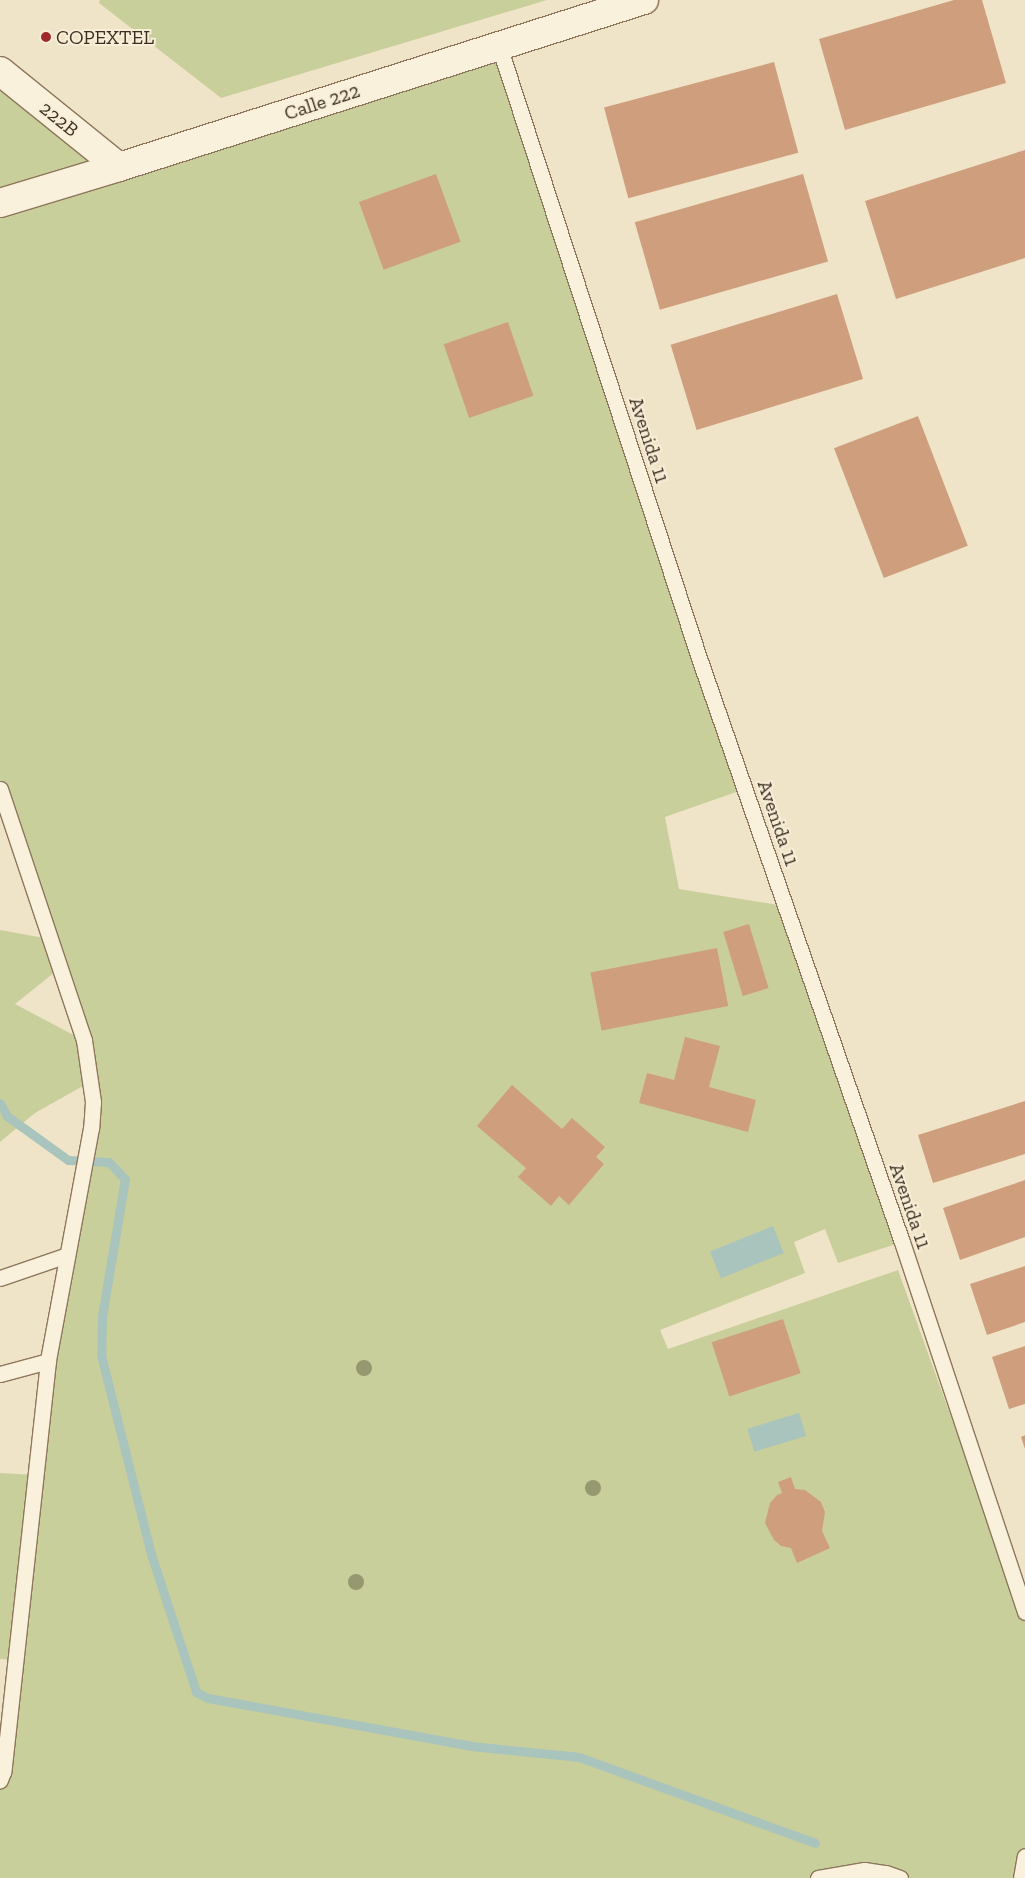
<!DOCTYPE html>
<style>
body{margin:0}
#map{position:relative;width:1025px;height:1878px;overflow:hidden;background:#f0e4c8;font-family:"Zilla Slab",serif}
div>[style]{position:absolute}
.green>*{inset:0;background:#c9cf9b}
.water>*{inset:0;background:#a9c4bc;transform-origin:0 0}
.stream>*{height:9px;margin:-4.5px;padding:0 4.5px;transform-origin:4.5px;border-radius:4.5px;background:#a9c4bc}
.building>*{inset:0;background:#cf9f7d;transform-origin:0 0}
.roads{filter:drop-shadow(1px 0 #8d765c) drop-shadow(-1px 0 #8d765c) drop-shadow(0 1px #8d765c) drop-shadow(0 -1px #8d765c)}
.service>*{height:15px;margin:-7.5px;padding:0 7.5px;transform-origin:7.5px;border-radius:7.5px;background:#faf1dc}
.minor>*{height:28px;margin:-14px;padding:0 14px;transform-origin:14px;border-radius:14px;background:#faf1dc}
.secondary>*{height:28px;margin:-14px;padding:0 14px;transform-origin:14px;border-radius:14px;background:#faf1dc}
.trees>*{width:16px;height:16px;margin:-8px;border-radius:50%;background:#96986f}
.dots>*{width:14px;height:14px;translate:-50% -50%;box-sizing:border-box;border:2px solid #f7eed8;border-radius:50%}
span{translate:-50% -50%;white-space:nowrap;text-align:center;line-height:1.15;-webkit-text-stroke:4px #f7eed8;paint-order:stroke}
.poi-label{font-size:20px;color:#3d2e20}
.left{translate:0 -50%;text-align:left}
.street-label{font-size:20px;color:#3d2e20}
</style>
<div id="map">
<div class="green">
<div style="clip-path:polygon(100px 0,547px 0,221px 98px,99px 3px)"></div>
<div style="clip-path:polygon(evenodd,499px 46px,745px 789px,665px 817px,679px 889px,785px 906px,902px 1242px,838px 1263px,825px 1229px,794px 1242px,805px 1273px,660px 1330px,668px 1349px,898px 1270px,1025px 1622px,1025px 1856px,1021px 1878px,900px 1878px,886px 1873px,818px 1878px,0 1878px,0 1780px,15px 1660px,0 1659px,0 1473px,35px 1475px,90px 1082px,35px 1113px,0 1142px,0 930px,50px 939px,60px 966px,0 781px,0 71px,119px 167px,499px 46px,60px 968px,83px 1040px,15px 1004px,60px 968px)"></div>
</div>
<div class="water">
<div style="left:773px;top:1226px;width:29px;height:68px;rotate:68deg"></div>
<div style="left:799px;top:1413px;width:24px;height:54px;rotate:73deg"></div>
</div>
<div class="stream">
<div style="left:0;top:1103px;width:15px;rotate:62deg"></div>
<div style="left:7px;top:1116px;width:75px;rotate:35.8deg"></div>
<div style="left:68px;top:1160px;width:41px;rotate:2.8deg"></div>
<div style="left:109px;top:1162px;width:23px;rotate:47deg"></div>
<div style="left:125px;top:1179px;width:139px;rotate:99.5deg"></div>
<div style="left:102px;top:1316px;width:39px;rotate:91deg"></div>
<div style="left:101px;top:1355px;width:205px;rotate:75.9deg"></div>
<div style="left:151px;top:1554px;width:145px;rotate:71.9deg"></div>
<div style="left:196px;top:1692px;width:13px;rotate:27deg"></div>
<div style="left:208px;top:1698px;width:267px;rotate:10.3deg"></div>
<div style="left:471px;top:1746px;width:109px;rotate:5.8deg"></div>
<div style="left:579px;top:1757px;width:251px;rotate:20deg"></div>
</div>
<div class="building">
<div style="clip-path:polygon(954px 0,982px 0,1006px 83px,845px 130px,819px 39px)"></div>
<div style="left:774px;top:62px;width:94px;height:176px;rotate:75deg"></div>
<div style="clip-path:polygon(1025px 150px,1025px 258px,896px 299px,865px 201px)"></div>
<div style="left:436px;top:174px;width:72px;height:82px;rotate:70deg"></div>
<div style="left:803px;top:174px;width:91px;height:175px;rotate:74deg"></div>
<div style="left:837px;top:294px;width:89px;height:174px;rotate:73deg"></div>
<div style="left:508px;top:322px;width:78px;height:68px;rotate:71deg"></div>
<div style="left:918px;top:416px;width:139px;height:90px;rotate:69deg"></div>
<div style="left:749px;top:924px;width:67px;height:27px;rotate:73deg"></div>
<div style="left:717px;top:948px;width:59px;height:129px;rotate:79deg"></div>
<div style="clip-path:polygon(685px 1037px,720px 1046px,709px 1087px,756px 1100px,748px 1132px,639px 1103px,647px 1073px,674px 1080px)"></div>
<div style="clip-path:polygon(512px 1085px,562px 1129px,572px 1118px,605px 1147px,596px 1157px,604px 1164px,569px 1205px,559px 1196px,551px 1206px,518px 1177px,526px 1168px,477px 1126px)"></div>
<div style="clip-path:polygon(1025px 1101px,1025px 1154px,933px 1183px,918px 1135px)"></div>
<div style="clip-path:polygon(1025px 1180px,1025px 1237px,960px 1260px,943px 1208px)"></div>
<div style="clip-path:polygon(1025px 1266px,1025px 1322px,987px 1335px,970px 1284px)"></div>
<div style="left:783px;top:1319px;width:57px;height:75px;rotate:72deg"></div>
<div style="clip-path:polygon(1025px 1346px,1025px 1404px,1009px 1409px,992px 1357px)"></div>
<div style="clip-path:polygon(1025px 1435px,1025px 1449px,1021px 1437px)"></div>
<div style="clip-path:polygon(791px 1477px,795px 1489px,805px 1490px,821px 1502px,825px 1512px,822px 1531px,830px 1548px,797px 1563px,791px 1548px,781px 1546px,774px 1540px,765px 1523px,770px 1503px,777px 1495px,782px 1493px,778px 1482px)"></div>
</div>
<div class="roads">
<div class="service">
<div style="left:499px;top:46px;width:641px;rotate:71.9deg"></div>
<div style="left:698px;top:655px;width:621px;rotate:70.84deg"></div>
<div style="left:902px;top:1242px;width:390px;rotate:71.6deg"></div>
<div style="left:0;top:789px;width:265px;rotate:71.5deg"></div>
<div style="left:84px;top:1040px;width:63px;rotate:81.7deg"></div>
<div style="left:93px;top:1102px;width:26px;rotate:94deg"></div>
<div style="left:91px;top:1128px;width:237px;rotate:100.5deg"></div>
<div style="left:48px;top:1361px;width:413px;rotate:96.2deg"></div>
<div style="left:3px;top:1772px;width:9px;rotate:111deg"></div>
<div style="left:0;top:1278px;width:71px;rotate:-18.9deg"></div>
<div style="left:0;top:1374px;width:50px;rotate:-15.2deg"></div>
<div style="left:818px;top:1878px;width:47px;rotate:-9.9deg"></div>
<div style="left:864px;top:1870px;width:22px;rotate:8deg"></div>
<div style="left:886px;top:1873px;width:15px;rotate:20deg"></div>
<div style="left:1021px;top:1878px;width:22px;rotate:-80deg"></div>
</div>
<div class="minor">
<div style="left:0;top:71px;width:153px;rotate:38.9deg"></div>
</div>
<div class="secondary">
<div style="left:0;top:203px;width:124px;rotate:-16.8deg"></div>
<div style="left:119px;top:167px;width:551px;rotate:-17.65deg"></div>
</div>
</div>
<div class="trees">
<div style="left:364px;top:1368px"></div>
<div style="left:593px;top:1488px"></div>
<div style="left:356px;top:1582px"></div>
</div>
<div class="dots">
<div style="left:46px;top:37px;background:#9e2a2b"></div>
</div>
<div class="poi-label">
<span class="left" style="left:56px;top:37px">COPEXTEL</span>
</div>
<div class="street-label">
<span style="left:322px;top:102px;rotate:-18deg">Calle 222</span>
<span style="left:59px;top:119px;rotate:39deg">222B</span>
<span style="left:649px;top:440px;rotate:72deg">Avenida 11</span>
<span style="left:778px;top:823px;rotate:71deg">Avenida 11</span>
<span style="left:910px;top:1206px;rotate:71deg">Avenida 11</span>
</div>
</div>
